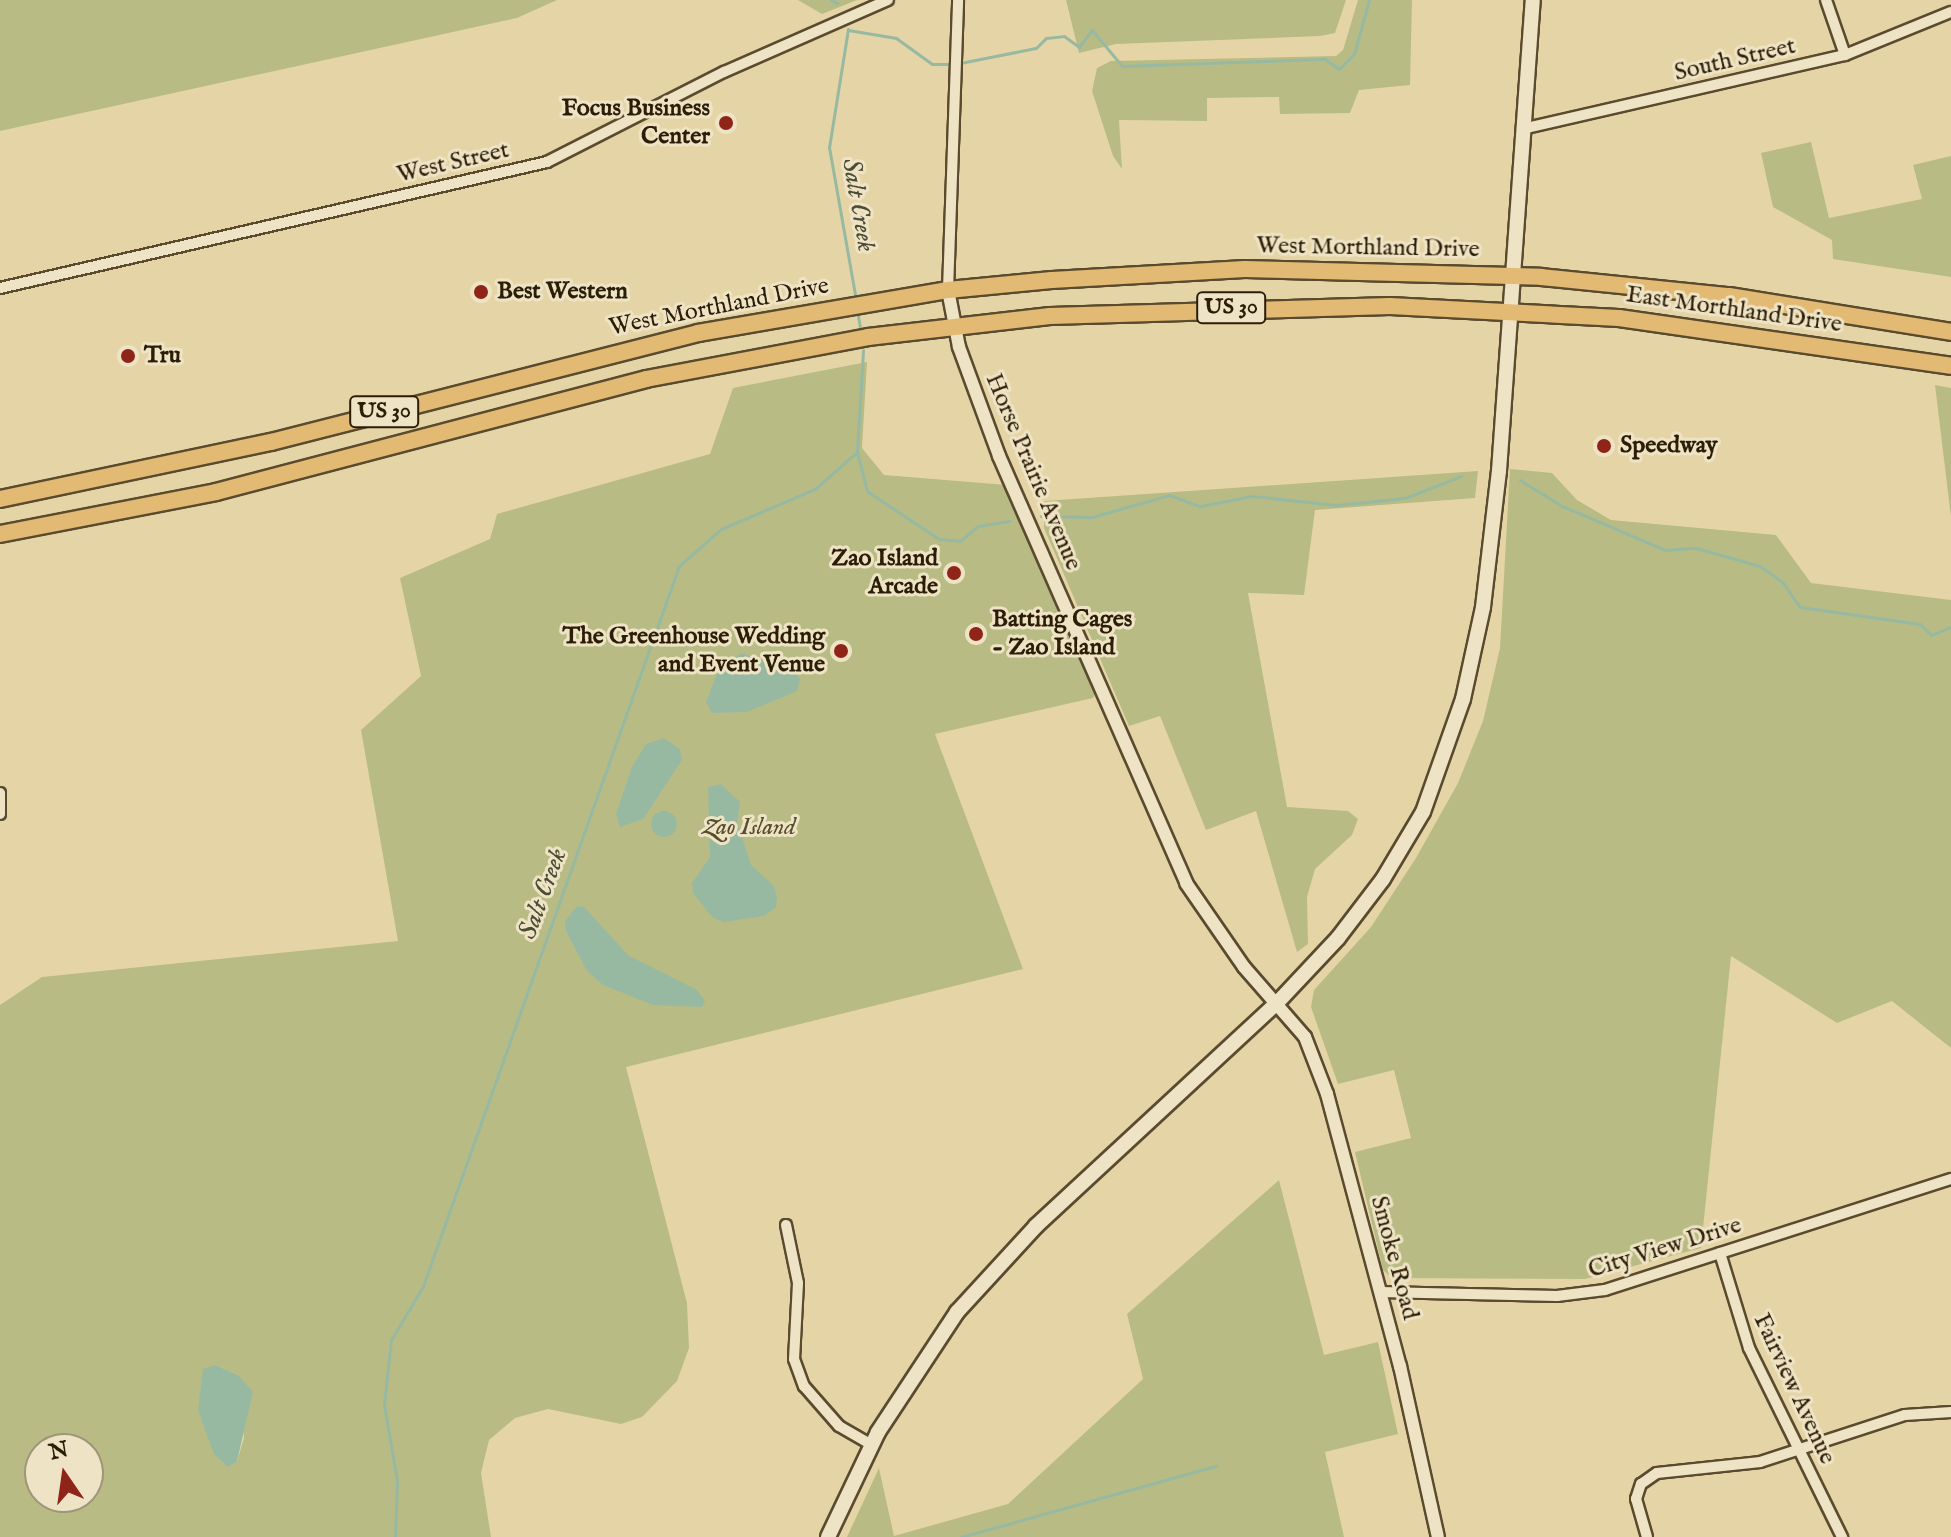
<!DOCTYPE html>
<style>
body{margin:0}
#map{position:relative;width:1951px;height:1537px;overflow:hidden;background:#e5d5a6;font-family:"IM FELL English",serif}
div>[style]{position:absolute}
.green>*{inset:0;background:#b8bc84}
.water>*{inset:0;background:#97b9a2}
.round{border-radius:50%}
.stream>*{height:3px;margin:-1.5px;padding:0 1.5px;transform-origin:1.5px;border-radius:1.5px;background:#97b9a2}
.roads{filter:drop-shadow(2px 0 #5a4b2f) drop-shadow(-2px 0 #5a4b2f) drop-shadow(0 2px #5a4b2f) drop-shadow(0 -2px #5a4b2f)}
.minor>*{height:10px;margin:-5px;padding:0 5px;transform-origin:5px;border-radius:5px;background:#eee4c5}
.tertiary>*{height:12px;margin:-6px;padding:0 6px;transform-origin:6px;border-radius:6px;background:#eee4c5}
.secondary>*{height:14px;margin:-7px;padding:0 7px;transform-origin:7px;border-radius:7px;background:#eee4c5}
.trunk>*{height:16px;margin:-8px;padding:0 8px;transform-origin:8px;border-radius:8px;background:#e2ba73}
.dots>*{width:22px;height:22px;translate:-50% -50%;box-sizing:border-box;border:4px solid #eee4c5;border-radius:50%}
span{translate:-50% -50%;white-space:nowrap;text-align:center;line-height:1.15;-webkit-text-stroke:6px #eee4c5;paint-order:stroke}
.shield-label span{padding:2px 6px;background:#eee4c5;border:2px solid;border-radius:6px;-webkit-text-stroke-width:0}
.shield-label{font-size:22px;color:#2c1d07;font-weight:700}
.street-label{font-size:24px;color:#2c1d07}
.poi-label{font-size:24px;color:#2c1d07;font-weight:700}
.right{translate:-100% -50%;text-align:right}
.left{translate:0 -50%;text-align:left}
.park-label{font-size:24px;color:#564d2c;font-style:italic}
.water-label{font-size:26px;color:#4c4c36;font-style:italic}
.north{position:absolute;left:24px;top:1433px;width:80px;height:80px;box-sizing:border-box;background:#eee4c5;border:2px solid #a09479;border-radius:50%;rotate:347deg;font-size:22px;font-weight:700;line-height:32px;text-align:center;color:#2c1d07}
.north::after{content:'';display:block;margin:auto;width:28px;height:36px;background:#8f2418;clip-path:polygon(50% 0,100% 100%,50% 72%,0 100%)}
</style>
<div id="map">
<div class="green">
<div style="clip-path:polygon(0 0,557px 0,517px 18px,0 131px)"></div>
<div style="clip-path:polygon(798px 0,857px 0,822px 14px)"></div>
<div style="clip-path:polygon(1066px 0,1346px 0,1335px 33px,1320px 36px,1116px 44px,1079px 53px)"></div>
<div style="clip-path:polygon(1358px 0,1412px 0,1410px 85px,1359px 90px,1350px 113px,1280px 114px,1279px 97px,1207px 98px,1207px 121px,1119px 120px,1122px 169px,1113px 156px,1092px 91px,1097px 68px,1111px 61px,1336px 56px,1343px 50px)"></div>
<div style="clip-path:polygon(1811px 142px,1829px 218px,1922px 199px,1913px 165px,1951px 156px,1951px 277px,1833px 259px,1832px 240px,1773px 207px,1761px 153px)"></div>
<div style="clip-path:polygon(evenodd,867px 362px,862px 448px,884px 475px,1007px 485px,1097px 689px,1093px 698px,935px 734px,1023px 969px,626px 1067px,687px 1303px,689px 1348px,677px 1381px,642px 1417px,621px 1424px,548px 1409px,515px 1418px,489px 1440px,481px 1473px,491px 1537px,0 1537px,0 1005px,42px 977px,398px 941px,361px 730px,421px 676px,400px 578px,490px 539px,497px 514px,710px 454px,733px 388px,867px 362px,216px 1365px,238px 1375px,244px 1438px,237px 1461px,216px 1365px,867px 362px,40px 1449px,88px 1449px,88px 1497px,40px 1497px,40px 1449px)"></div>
<div style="clip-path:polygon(1935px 385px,1951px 388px,1951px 517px)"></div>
<div style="clip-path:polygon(1510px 469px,1552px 473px,1577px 500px,1611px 520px,1776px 535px,1811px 583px,1951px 600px,1951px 1048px,1892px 1001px,1837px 1023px,1731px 956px,1701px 1248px,1585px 1279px,1392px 1278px,1383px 1270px,1355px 1152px,1411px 1138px,1394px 1070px,1338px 1084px,1311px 1007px,1314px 990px,1371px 927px,1416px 858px,1458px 783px,1483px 721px,1500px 648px)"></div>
<div style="clip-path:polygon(1478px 471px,1475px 498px,1315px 510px,1304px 595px,1248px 593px,1287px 807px,1348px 811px,1358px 819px,1352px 835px,1315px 869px,1307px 897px,1308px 944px,1297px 952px,1256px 811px,1206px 830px,1160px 716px,1129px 726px,1044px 528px,1044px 501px)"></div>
<div style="clip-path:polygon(1279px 1180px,1324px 1355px,1378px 1342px,1398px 1434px,1325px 1452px,1344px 1537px,847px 1537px,879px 1468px,894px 1536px,1008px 1504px,1143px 1379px,1127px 1314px)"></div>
</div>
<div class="water">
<div style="clip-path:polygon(742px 653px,763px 661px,788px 661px,800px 679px,797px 691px,747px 712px,712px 713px,706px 702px,716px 676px,725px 662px)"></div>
<div style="clip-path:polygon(664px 738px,680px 749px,682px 760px,643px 819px,620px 827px,616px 814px,632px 767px,646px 744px)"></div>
<div style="clip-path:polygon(721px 784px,740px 802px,737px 822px,751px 865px,773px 885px,777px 896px,776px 907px,764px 916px,724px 922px,713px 918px,693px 893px,692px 883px,710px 857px,708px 787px)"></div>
<div class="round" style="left:651px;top:811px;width:26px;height:26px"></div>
<div style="clip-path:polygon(577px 906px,584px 907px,629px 956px,697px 990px,705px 1001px,702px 1007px,653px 1005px,603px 985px,587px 971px,566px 931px,565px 921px)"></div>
<div style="clip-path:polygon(216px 1365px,238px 1375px,253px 1392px,237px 1461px,228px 1467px,214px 1454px,198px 1410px,203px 1369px)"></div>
</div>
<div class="stream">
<div style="left:831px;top:0;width:7px;rotate:27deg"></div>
<div style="left:848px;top:29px;width:120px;rotate:99.1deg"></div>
<div style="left:829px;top:147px;width:149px;rotate:80deg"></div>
<div style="left:848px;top:30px;width:49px;rotate:9.5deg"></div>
<div style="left:896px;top:38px;width:44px;rotate:35.8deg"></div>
<div style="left:932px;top:64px;width:21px"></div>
<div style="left:960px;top:63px;width:77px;rotate:-11.2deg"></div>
<div style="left:1036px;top:48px;width:14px;rotate:-45deg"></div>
<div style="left:1046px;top:38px;width:18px;rotate:-6deg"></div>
<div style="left:1064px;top:36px;width:19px;rotate:36deg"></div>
<div style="left:1079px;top:47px;width:21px;rotate:-53deg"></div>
<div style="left:1092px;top:30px;width:47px;rotate:50.2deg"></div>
<div style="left:1122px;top:66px;width:203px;rotate:-2deg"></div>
<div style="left:1325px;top:59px;width:17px;rotate:36deg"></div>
<div style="left:1339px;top:69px;width:21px;rotate:-45deg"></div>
<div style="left:1354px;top:54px;width:56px;rotate:-74.5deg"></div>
<div style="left:858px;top:316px;width:11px;rotate:80deg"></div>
<div style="left:857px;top:452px;width:40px;rotate:75.6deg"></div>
<div style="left:867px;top:491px;width:87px;rotate:33.7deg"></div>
<div style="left:939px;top:539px;width:21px;rotate:5deg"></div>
<div style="left:960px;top:541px;width:23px;rotate:-40deg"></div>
<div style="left:978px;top:526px;width:32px;rotate:-9deg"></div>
<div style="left:1520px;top:480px;width:49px;rotate:31.8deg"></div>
<div style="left:1562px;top:506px;width:112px;rotate:23.1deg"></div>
<div style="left:1665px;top:550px;width:31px;rotate:-4deg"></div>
<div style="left:1696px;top:548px;width:66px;rotate:15.7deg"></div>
<div style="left:1760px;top:566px;width:29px;rotate:36deg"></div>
<div style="left:1783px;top:583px;width:29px;rotate:55deg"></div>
<div style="left:1800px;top:607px;width:121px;rotate:8.1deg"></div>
<div style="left:1920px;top:624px;width:16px;rotate:45deg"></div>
<div style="left:1931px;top:635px;width:22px;rotate:-22deg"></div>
<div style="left:1041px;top:516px;width:51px;rotate:1.1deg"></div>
<div style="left:1092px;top:517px;width:80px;rotate:-15.9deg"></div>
<div style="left:1169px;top:495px;width:33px;rotate:20deg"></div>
<div style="left:1200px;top:506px;width:53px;rotate:-10.9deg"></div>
<div style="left:1252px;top:496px;width:84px;rotate:6.1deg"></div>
<div style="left:1336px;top:505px;width:69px;rotate:-5.8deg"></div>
<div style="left:1405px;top:498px;width:60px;rotate:-21.4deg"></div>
<div style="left:395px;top:1537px;width:56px;rotate:-88deg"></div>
<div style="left:397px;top:1481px;width:78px;rotate:-99.6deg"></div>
<div style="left:384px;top:1404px;width:64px;rotate:-83.8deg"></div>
<div style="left:391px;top:1340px;width:63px;rotate:-59.3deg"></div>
<div style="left:423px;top:1286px;width:764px;rotate:-70.43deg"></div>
<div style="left:679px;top:566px;width:56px;rotate:-41.4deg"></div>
<div style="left:721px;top:529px;width:102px;rotate:-23.1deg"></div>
<div style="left:815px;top:489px;width:56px;rotate:-41.4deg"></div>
<div style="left:857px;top:452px;width:102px;rotate:-86.6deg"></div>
<div style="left:961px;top:1537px;width:265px;rotate:-15.6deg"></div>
</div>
<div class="roads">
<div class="minor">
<div style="left:1826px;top:0;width:58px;rotate:70.9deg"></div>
<div style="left:1522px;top:129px;width:331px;rotate:-12.9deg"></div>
<div style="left:1845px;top:55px;width:114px;rotate:-22.1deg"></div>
<div style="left:0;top:288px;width:561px;rotate:-12.97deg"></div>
<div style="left:547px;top:162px;width:199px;rotate:-27deg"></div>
<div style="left:724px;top:72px;width:179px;rotate:-23.7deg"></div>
<div style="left:948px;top:290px;width:290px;rotate:-88deg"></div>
<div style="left:0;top:793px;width:21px;rotate:90deg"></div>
<div style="left:786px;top:1225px;width:59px;rotate:78.3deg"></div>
<div style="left:798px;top:1283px;width:76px;rotate:93deg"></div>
<div style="left:794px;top:1359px;width:29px;rotate:70deg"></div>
<div style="left:804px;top:1386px;width:53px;rotate:48.8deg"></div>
<div style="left:839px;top:1426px;width:38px;rotate:30deg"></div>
<div style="left:1720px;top:1253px;width:99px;rotate:73deg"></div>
<div style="left:1749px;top:1348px;width:211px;rotate:63.8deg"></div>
<div style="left:1380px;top:1292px;width:177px;rotate:1.3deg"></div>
<div style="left:1557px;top:1296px;width:48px;rotate:-7.1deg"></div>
<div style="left:1605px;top:1290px;width:363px;rotate:-17.8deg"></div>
<div style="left:1647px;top:1537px;width:40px;rotate:-106deg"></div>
<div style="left:1636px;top:1499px;width:16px;rotate:-72deg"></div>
<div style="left:1641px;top:1484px;width:19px;rotate:-35deg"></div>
<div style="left:1657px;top:1473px;width:104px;rotate:-6.1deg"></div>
<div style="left:1760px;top:1462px;width:152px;rotate:-18deg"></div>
<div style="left:1905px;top:1415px;width:46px;rotate:-3.7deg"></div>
</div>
<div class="tertiary">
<div style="left:948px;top:290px;width:58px;rotate:79.1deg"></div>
<div style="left:959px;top:347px;width:116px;rotate:69.8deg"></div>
<div style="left:999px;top:456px;width:466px;rotate:66.3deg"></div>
<div style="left:1186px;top:883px;width:102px;rotate:55.4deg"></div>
<div style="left:1244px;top:967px;width:93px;rotate:48.9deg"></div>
<div style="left:1305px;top:1037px;width:61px;rotate:68.9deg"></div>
<div style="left:1327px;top:1094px;width:282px;rotate:75deg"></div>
<div style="left:1400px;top:1366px;width:175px;rotate:77.5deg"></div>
</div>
<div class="secondary">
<div style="left:828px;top:1537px;width:116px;rotate:-64.5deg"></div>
<div style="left:878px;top:1432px;width:144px;rotate:-56.6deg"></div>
<div style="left:957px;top:1312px;width:117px;rotate:-47.4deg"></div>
<div style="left:1036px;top:1226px;width:328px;rotate:-42.8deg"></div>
<div style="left:1277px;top:1003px;width:89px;rotate:-46.8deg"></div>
<div style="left:1338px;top:938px;width:74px;rotate:-52.7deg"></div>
<div style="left:1383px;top:879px;width:78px;rotate:-59.2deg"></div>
<div style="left:1423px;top:812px;width:120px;rotate:-70.5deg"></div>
<div style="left:1463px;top:699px;width:94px;rotate:-77.7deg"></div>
<div style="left:1483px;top:607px;width:137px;rotate:-83.3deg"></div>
<div style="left:1499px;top:471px;width:472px;rotate:-85.9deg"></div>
</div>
<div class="trunk">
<div style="left:0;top:499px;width:277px;rotate:-11.9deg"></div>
<div style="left:271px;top:442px;width:441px;rotate:-14.3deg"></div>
<div style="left:698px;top:333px;width:254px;rotate:-9.8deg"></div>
<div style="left:948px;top:290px;width:104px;rotate:-5.5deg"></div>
<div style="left:1052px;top:280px;width:193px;rotate:-3.3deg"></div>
<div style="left:1245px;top:269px;width:296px;rotate:1.5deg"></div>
<div style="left:1541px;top:277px;width:189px;rotate:5.8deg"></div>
<div style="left:1729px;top:296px;width:225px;rotate:9.2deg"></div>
<div style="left:0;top:534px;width:220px;rotate:-11deg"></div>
<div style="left:216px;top:492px;width:445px;rotate:-14.7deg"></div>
<div style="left:646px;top:379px;width:226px;rotate:-10.7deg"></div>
<div style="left:868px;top:337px;width:183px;rotate:-6.6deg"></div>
<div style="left:1050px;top:316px;width:340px;rotate:-1.7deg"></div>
<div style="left:1390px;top:306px;width:229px;rotate:3deg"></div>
<div style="left:1619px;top:318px;width:335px;rotate:8.2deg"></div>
</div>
</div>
<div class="dots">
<div style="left:726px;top:123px;background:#8f2418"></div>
<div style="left:481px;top:292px;background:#8f2418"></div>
<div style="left:128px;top:356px;background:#8f2418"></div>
<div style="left:1604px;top:446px;background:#8f2418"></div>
<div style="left:954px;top:573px;background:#8f2418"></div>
<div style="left:976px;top:634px;background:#8f2418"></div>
<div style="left:841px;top:651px;background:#8f2418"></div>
</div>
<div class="shield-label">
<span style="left:1231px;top:308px">US 30</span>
<span style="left:384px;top:412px">US 30</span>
</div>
<div class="street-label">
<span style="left:1735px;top:60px;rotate:-13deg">South Street</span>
<span style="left:453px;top:163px;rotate:-13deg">West Street</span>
<span style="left:1368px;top:248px;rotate:1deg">West Morthland Drive</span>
<span style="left:719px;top:307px;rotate:-11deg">West Morthland Drive</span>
<span style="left:1734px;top:310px;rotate:8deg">East Morthland Drive</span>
<span style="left:1033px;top:472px;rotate:67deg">Horse Prairie Avenue</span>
<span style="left:1665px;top:1248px;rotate:-17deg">City View Drive</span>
<span style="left:1394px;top:1258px;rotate:75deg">Smoke Road</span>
<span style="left:1794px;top:1389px;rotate:65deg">Fairview Avenue</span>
</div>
<div class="poi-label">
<span class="right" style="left:710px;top:123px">Focus Business<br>Center</span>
<span class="left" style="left:497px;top:292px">Best Western</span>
<span class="left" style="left:144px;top:356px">Tru</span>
<span class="left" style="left:1620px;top:446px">Speedway</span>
<span class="right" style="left:938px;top:573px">Zao Island<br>Arcade</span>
<span class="left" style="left:992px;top:634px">Batting Cages<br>- Zao Island</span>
<span class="right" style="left:825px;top:651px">The Greenhouse Wedding<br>and Event Venue</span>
</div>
<div class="park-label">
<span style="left:749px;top:828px">Zao Island</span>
</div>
<div class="water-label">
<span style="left:858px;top:205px;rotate:80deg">Salt Creek</span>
<span style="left:543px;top:894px;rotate:-70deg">Salt Creek</span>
</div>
<div class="north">N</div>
</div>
